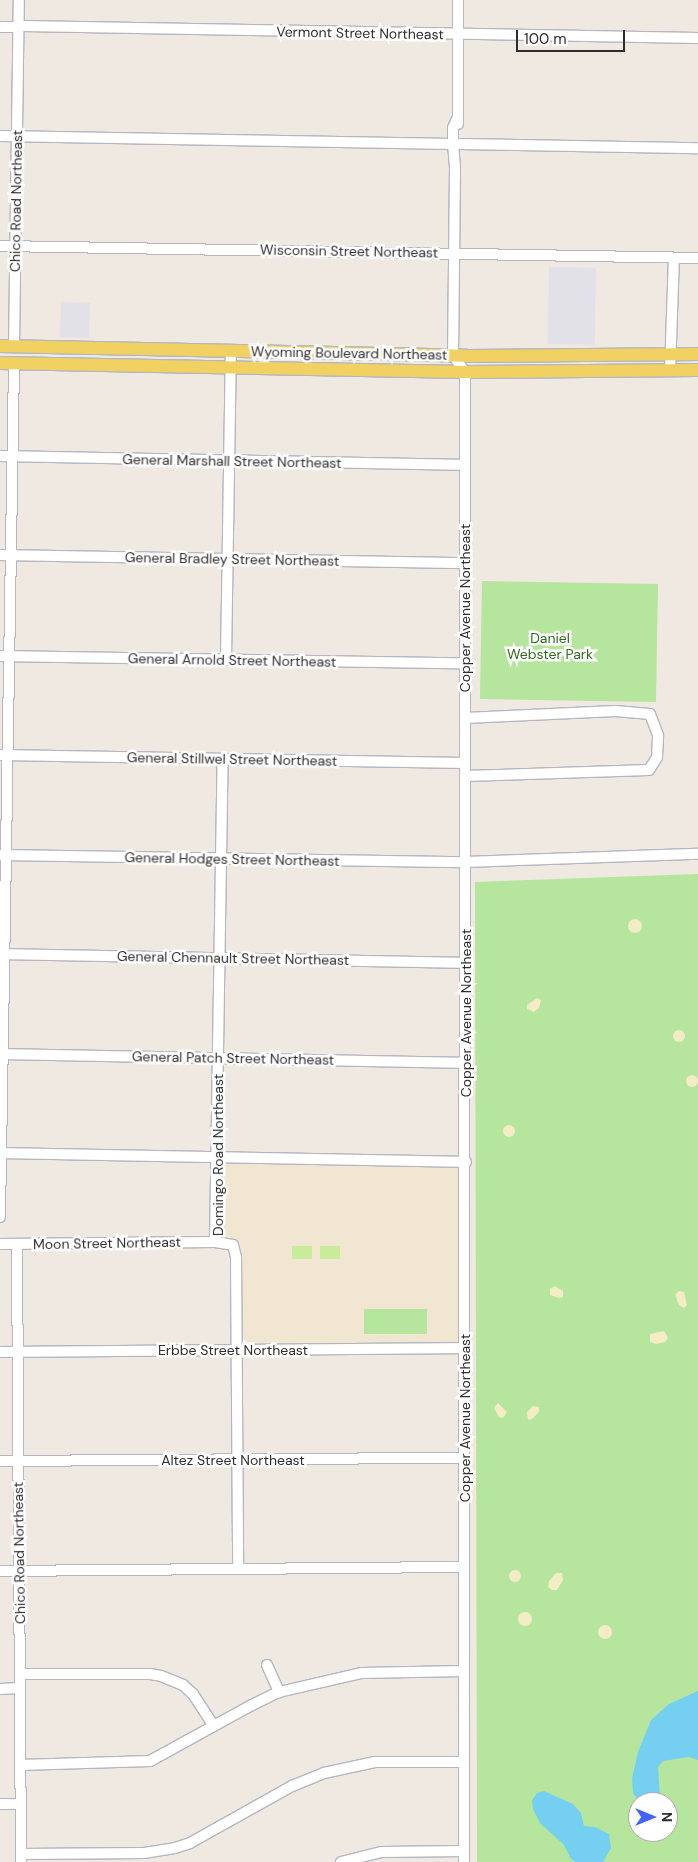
<!DOCTYPE html>
<style>
body{margin:0}
#map{position:relative;width:698px;height:1862px;overflow:hidden;background:#efe9e1;font-family:"DM Sans",sans-serif}
div>[style]{position:absolute}
.industrial>*{inset:0;background:#e3e1e8;transform-origin:0 0}
.education>*{inset:0;background:#f0e6d1}
.green>*{inset:0;background:#b6e59e;transform-origin:0 0}
.sand>*{inset:0;background:#f3ecc5}
.round{border-radius:50%}
.pitch>*{inset:0;background:#c9ec9a;transform-origin:0 0}
.water>*{inset:0;background:#75cff0}
.roads{filter:drop-shadow(1px 0 #b4b7c1) drop-shadow(-1px 0 #b4b7c1) drop-shadow(0 1px #b4b7c1) drop-shadow(0 -1px #b4b7c1)}
.minor>*{height:10px;margin:-5px;padding:0 5px;transform-origin:5px;border-radius:5px;background:#fff}
.major>*{height:12px;margin:-6px;padding:0 6px;transform-origin:6px;border-radius:6px;background:#f2d163}
span{translate:-50% -50%;white-space:nowrap;text-align:center;line-height:1.15;-webkit-text-stroke:5px #fff;paint-order:stroke}
.street-label{font-size:14px;color:#2e2e2e}
.park-label{font-size:14px;color:#2c6e1b}
.north{position:absolute;left:628px;top:1792px;width:50px;height:50px;box-sizing:border-box;background:#fff;border:1px solid #ababab;border-radius:50%;rotate:90deg;font-size:14px;font-weight:700;line-height:20px;text-align:center;color:#2e2e2e}
.north::after{content:'';display:block;margin:auto;width:18px;height:22px;background:#4264fb;clip-path:polygon(50% 0,100% 100%,50% 72%,0 100%)}
.scale{position:absolute;left:516px;top:30px;width:109px;height:22px;box-sizing:border-box;border:2px solid #2e2e2e;border-top:0;padding-left:6px;font-size:15px;line-height:18px;white-space:nowrap;color:#2e2e2e;-webkit-text-stroke:4px #fff;paint-order:stroke}
</style>
<div id="map">
<div class="industrial">
<div style="left:549px;top:267px;width:47px;height:77px;rotate:1deg"></div>
<div style="left:61px;top:302px;width:29px;height:35px;rotate:2deg"></div>
</div>
<div class="education">
<div style="clip-path:polygon(224px 1163px,461px 1166px,461px 1344px,244px 1342px,241px 1243px,224px 1237px)"></div>
</div>
<div class="green">
<div style="left:658px;top:584px;width:118px;height:176px;rotate:91deg"></div>
<div style="clip-path:polygon(evenodd,698px 874px,698px 1862px,477px 1862px,475px 882px,698px 874px,638px 1802px,668px 1802px,668px 1832px,638px 1832px,638px 1802px)"></div>
<div style="left:364px;top:1309px;width:63px;height:25px"></div>
</div>
<div class="sand">
<div class="round" style="left:628px;top:919px;width:14px;height:14px"></div>
<div style="clip-path:polygon(537px 998px,541px 1000px,539px 1008px,534px 1012px,527px 1009px,527px 1005px)"></div>
<div class="round" style="left:673px;top:1030px;width:12px;height:12px"></div>
<div class="round" style="left:686px;top:1075px;width:12px;height:12px"></div>
<div class="round" style="left:503px;top:1125px;width:12px;height:12px"></div>
<div style="clip-path:polygon(555px 1286px,563px 1291px,563px 1297px,559px 1298px,550px 1295px,550px 1289px)"></div>
<div style="clip-path:polygon(679px 1291px,684px 1292px,687px 1305px,684px 1308px,679px 1305px,675px 1295px)"></div>
<div style="clip-path:polygon(664px 1331px,668px 1338px,665px 1342px,656px 1344px,650px 1342px,650px 1334px)"></div>
<div style="clip-path:polygon(498px 1403px,507px 1412px,503px 1418px,499px 1417px,494px 1408px)"></div>
<div style="clip-path:polygon(533px 1406px,539px 1407px,539px 1412px,532px 1419px,528px 1420px,527px 1412px)"></div>
<div class="round" style="left:509px;top:1570px;width:12px;height:12px"></div>
<div style="clip-path:polygon(556px 1573px,562px 1573px,563px 1580px,557px 1590px,552px 1590px,548px 1587px,549px 1581px)"></div>
<div class="round" style="left:518px;top:1612px;width:14px;height:14px"></div>
<div class="round" style="left:598px;top:1625px;width:14px;height:14px"></div>
</div>
<div class="pitch">
<div style="left:292px;top:1246px;width:20px;height:13px"></div>
<div style="left:320px;top:1246px;width:20px;height:13px"></div>
</div>
<div class="water">
<div style="clip-path:polygon(698px 1691px,698px 1760px,689px 1757px,663px 1761px,658px 1767px,660px 1798px,656px 1802px,640px 1802px,633px 1793px,632px 1778px,638px 1752px,651px 1720px,669px 1704px)"></div>
<div style="clip-path:polygon(544px 1791px,573px 1804px,581px 1813px,584px 1826px,595px 1827px,609px 1834px,611px 1848px,603px 1862px,575px 1862px,571px 1859px,564px 1845px,540px 1823px,533px 1809px,532px 1800px,537px 1793px)"></div>
</div>
<div class="roads">
<div class="minor">
<div style="left:458px;top:0;width:124px;rotate:90deg"></div>
<div style="left:23px;top:26px;width:675px;rotate:1.02deg"></div>
<div style="left:0;top:27px;width:17px"></div>
<div style="left:457px;top:119px;width:10px;rotate:114deg"></div>
<div style="left:453px;top:128px;width:16px;rotate:90deg"></div>
<div style="left:453px;top:144px;width:24px;rotate:85deg"></div>
<div style="left:455px;top:168px;width:187px;rotate:90.6deg"></div>
<div style="left:453px;top:355px;width:21px;rotate:55deg"></div>
<div style="left:465px;top:372px;width:1490px;rotate:90.04deg"></div>
<div style="left:0;top:136px;width:453px;rotate:1deg"></div>
<div style="left:460px;top:144px;width:238px;rotate:1deg"></div>
<div style="left:0;top:246px;width:698px;rotate:0.98deg"></div>
<div style="left:14px;top:346px;width:346px;rotate:-89.2deg"></div>
<div style="left:670px;top:371px;width:113px;rotate:-88deg"></div>
<div style="left:0;top:456px;width:465px;rotate:1.1deg"></div>
<div style="left:0;top:555px;width:464px;rotate:1deg"></div>
<div style="left:0;top:656px;width:465px;rotate:0.9deg"></div>
<div style="left:226px;top:660px;width:308px;rotate:-89.1deg"></div>
<div style="left:0;top:755px;width:465px;rotate:1deg"></div>
<div style="left:465px;top:776px;width:184px;rotate:-1.9deg"></div>
<div style="left:649px;top:770px;width:15px;rotate:-58deg"></div>
<div style="left:657px;top:757px;width:22px;rotate:-87deg"></div>
<div style="left:658px;top:735px;width:22px;rotate:-111deg"></div>
<div style="left:650px;top:714px;width:35px;rotate:-175deg"></div>
<div style="left:615px;top:711px;width:150px;rotate:177.3deg"></div>
<div style="left:1px;top:855px;width:464px;rotate:0.9deg"></div>
<div style="left:465px;top:862px;width:233px;rotate:-2deg"></div>
<div style="left:0;top:954px;width:466px;rotate:1.1deg"></div>
<div style="left:0;top:1054px;width:466px;rotate:1.1deg"></div>
<div style="left:0;top:1153px;width:466px;rotate:1.1deg"></div>
<div style="left:0;top:1217px;width:853px;rotate:-89.06deg"></div>
<div style="left:215px;top:1242px;width:483px;rotate:-89.1deg"></div>
<div style="left:0;top:1244px;width:215px;rotate:-0.5deg"></div>
<div style="left:215px;top:1242px;width:18px;rotate:9deg"></div>
<div style="left:233px;top:1245px;width:12px;rotate:76deg"></div>
<div style="left:236px;top:1257px;width:312px;rotate:89.6deg"></div>
<div style="left:17px;top:1245px;width:617px;rotate:89.63deg"></div>
<div style="left:0;top:1352px;width:466px;rotate:-0.5deg"></div>
<div style="left:0;top:1461px;width:465px;rotate:-0.4deg"></div>
<div style="left:0;top:1571px;width:464px;rotate:-0.5deg"></div>
<div style="left:267px;top:1665px;width:30px;rotate:66deg"></div>
<div style="left:20px;top:1674px;width:130px"></div>
<div style="left:150px;top:1674px;width:11px;rotate:10deg"></div>
<div style="left:161px;top:1676px;width:24px;rotate:22deg"></div>
<div style="left:183px;top:1685px;width:13px;rotate:42deg"></div>
<div style="left:193px;top:1694px;width:38px;rotate:57deg"></div>
<div style="left:0;top:1689px;width:20px;rotate:-3deg"></div>
<div style="left:20px;top:1765px;width:130px;rotate:-1.8deg"></div>
<div style="left:150px;top:1761px;width:116px;rotate:-28.8deg"></div>
<div style="left:252px;top:1705px;width:30px;rotate:-26deg"></div>
<div style="left:279px;top:1692px;width:84px;rotate:-13deg"></div>
<div style="left:361px;top:1673px;width:102px;rotate:-1.1deg"></div>
<div style="left:0;top:1804px;width:21px"></div>
<div style="left:21px;top:1854px;width:123px;rotate:-0.5deg"></div>
<div style="left:144px;top:1853px;width:31px;rotate:-9deg"></div>
<div style="left:175px;top:1848px;width:16px;rotate:-18deg"></div>
<div style="left:190px;top:1843px;width:117px;rotate:-29.2deg"></div>
<div style="left:292px;top:1786px;width:35px;rotate:-22deg"></div>
<div style="left:324px;top:1773px;width:52px;rotate:-12.2deg"></div>
<div style="left:375px;top:1762px;width:88px"></div>
<div style="left:341px;top:1862px;width:41px;rotate:-14deg"></div>
<div style="left:381px;top:1852px;width:83px;rotate:-0.7deg"></div>
</div>
<div class="major">
<div style="left:0;top:346px;width:467px;rotate:1.2deg"></div>
<div style="left:467px;top:356px;width:231px;rotate:-0.5deg"></div>
<div style="left:0;top:363px;width:465px;rotate:1.1deg"></div>
<div style="left:465px;top:372px;width:233px;rotate:-0.5deg"></div>
</div>
</div>
<div class="street-label">
<span style="left:360px;top:33px;rotate:1deg">Vermont Street Northeast</span>
<span style="left:16px;top:201px;rotate:-89deg">Chico Road Northeast</span>
<span style="left:349px;top:251px;rotate:1deg">Wisconsin Street Northeast</span>
<span style="left:349px;top:353px;rotate:1deg">Wyoming Boulevard Northeast</span>
<span style="left:232px;top:461px;rotate:1deg">General Marshall Street Northeast</span>
<span style="left:232px;top:559px;rotate:1deg">General Bradley Street Northeast</span>
<span style="left:465px;top:608px;rotate:-90deg">Copper Avenue Northeast</span>
<span style="left:232px;top:660px;rotate:1deg">General Arnold Street Northeast</span>
<span style="left:232px;top:759px;rotate:1deg">General Stillwel Street Northeast</span>
<span style="left:232px;top:859px;rotate:1deg">General Hodges Street Northeast</span>
<span style="left:233px;top:958px;rotate:1deg">General Chennault Street Northeast</span>
<span style="left:466px;top:1013px;rotate:-90deg">Copper Avenue Northeast</span>
<span style="left:233px;top:1058px;rotate:1deg">General Patch Street Northeast</span>
<span style="left:218px;top:1155px;rotate:-90deg">Domingo Road Northeast</span>
<span style="left:107px;top:1243px;rotate:-1deg">Moon Street Northeast</span>
<span style="left:233px;top:1350px">Erbbe Street Northeast</span>
<span style="left:465px;top:1418px;rotate:-90deg">Copper Avenue Northeast</span>
<span style="left:233px;top:1460px">Altez Street Northeast</span>
<span style="left:19px;top:1553px;rotate:-91deg">Chico Road Northeast</span>
</div>
<div class="park-label">
<span style="left:550px;top:646px">Daniel<br>Webster Park</span>
</div>
<div class="north">N</div>
<div class="scale">100 m</div>
</div>
